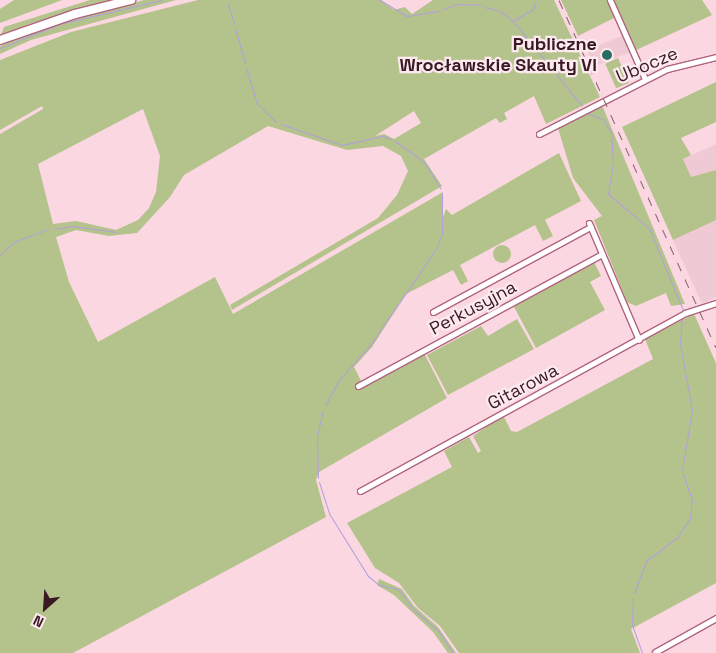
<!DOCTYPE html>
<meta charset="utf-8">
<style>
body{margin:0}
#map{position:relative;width:716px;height:653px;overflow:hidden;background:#fbd8e1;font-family:"Space Grotesk",sans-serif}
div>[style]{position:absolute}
.built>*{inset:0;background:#efc9d3;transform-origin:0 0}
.green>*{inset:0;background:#b4c28b;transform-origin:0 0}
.round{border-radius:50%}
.stream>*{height:1px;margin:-0.5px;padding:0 0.5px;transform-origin:0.5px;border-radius:0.5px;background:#b49fdd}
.roads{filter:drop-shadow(1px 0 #b1647d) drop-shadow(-1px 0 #b1647d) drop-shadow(0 1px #b1647d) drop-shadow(0 -1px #b1647d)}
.street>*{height:5px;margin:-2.5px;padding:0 2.5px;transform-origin:2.5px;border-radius:2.5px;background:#fff}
.primary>*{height:8px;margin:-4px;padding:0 4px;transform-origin:4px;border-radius:4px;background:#fff}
.rail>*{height:1px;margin-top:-0.5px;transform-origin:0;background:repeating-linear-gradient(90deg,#866570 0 9px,transparent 0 18px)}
.dots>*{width:14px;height:14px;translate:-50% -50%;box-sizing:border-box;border:2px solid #fdeaef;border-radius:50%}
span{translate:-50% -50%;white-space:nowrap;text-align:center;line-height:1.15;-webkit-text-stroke:4.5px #fdeaef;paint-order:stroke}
.poi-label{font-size:18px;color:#381924;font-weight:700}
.right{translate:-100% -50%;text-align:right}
.street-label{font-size:18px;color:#381924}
.north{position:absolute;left:20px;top:583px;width:50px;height:50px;-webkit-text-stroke:4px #fdeaef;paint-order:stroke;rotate:206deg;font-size:14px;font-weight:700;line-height:20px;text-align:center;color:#381924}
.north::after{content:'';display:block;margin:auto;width:18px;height:22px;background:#381924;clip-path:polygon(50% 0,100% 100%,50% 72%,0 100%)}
</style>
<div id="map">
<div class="built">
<div style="left:624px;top:35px;width:18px;height:40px;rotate:68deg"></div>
<div style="clip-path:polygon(716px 144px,716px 170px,691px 178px,683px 159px)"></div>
<div style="clip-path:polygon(716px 220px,716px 297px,702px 304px,673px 240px)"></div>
</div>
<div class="green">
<div style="clip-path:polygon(14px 0,62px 0,0 23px,0 9px)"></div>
<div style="clip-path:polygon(90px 0,114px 0,29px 24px,0 37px,4px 27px)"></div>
<div style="clip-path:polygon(144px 0,176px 0,31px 40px,0 54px,0 46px,31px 32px)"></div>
<div style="clip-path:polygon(evenodd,198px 0,381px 0,394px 10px,405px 7px,412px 14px,433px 0,554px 0,600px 97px,546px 124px,534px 96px,504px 113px,507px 119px,500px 123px,496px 118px,424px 159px,442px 186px,232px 310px,230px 305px,378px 218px,397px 195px,408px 171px,401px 156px,383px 146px,347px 150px,268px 126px,184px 175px,170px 197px,137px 233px,109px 236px,76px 230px,56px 237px,69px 282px,98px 342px,215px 277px,233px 314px,443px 192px,442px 220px,446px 209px,452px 215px,559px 153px,581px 201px,545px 220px,553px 236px,543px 241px,535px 225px,460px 265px,468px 281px,461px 285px,453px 270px,406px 294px,372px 347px,354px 367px,361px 381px,424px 353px,447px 398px,319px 472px,316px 480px,326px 517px,73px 653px,0 653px,0 134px,43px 109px,42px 106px,0 130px,0 60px,71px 32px,198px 0,143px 109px,160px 156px,156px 192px,149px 208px,138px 220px,116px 230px,76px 221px,53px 224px,38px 164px,143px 109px,198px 0,414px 111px,421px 123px,394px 139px,384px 134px,375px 136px,414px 111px)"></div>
<div style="clip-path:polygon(561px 0,608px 0,616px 17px,578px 36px)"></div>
<div style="clip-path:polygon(612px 0,702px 0,712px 15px,634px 51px)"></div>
<div style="left:618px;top:58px;width:27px;height:14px;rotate:66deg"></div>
<div style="clip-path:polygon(716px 82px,716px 122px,681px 138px,691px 155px,683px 159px,691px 177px,716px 170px,716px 220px,673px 240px,622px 127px)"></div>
<div style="clip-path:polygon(602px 105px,685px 304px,671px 306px,666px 293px,636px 306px,627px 302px,594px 220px,602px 216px,573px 178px,558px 128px)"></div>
<div class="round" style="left:493px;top:245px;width:18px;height:18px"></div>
<div style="clip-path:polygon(594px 262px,601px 276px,590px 282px,605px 310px,536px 348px,513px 305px)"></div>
<div style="clip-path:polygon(694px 314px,716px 363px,716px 583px,631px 629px,640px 653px,459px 653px,440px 626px,418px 608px,399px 583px,375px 568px,347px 523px,452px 467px,444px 451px,469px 437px,478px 453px,481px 451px,473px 436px,492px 423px,504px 417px,511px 431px,517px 432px,653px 359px,645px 339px)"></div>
<div style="clip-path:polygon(517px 319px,534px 349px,448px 395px,427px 355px,481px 326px,488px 336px)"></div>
<div style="clip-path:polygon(379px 579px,402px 589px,414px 606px,438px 627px,456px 653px,448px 653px,433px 632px,394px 595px,377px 585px)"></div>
</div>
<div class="stream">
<div style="left:380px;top:0;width:31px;rotate:31deg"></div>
<div style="left:407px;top:16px;width:33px;rotate:-9deg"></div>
<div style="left:228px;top:4px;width:21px;rotate:73deg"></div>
<div style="left:484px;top:7px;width:16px;rotate:14deg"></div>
<div style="left:500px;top:11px;width:16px;rotate:38deg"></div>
<div style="left:513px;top:21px;width:109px;rotate:50.9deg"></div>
<div style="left:443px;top:9px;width:15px;rotate:-20deg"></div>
<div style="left:457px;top:4px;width:23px;rotate:2deg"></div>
<div style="left:514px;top:20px;width:22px;rotate:-30deg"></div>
<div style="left:533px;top:9px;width:9px;rotate:-72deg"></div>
<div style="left:235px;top:28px;width:37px;rotate:74deg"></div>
<div style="left:0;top:48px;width:64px;rotate:-22.1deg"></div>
<div style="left:59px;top:24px;width:105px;rotate:-13.2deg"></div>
<div style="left:246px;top:68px;width:37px;rotate:73deg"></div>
<div style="left:257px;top:103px;width:27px;rotate:45deg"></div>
<div style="left:587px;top:113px;width:17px;rotate:21deg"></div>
<div style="left:603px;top:119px;width:16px;rotate:60deg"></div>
<div style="left:611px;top:133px;width:30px;rotate:86deg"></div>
<div style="left:613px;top:163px;width:31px;rotate:99deg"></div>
<div style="left:608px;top:194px;width:53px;rotate:39.7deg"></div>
<div style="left:649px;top:228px;width:89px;rotate:67.5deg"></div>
<div style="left:281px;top:124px;width:65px;rotate:19deg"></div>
<div style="left:342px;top:145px;width:41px;rotate:-12.7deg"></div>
<div style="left:382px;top:136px;width:9px;rotate:18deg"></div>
<div style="left:395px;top:141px;width:36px;rotate:36deg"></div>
<div style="left:424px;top:162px;width:31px;rotate:58deg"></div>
<div style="left:54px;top:229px;width:18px;rotate:-9deg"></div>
<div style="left:72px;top:226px;width:45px;rotate:7.6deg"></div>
<div style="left:436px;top:249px;width:16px;rotate:-68deg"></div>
<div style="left:442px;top:234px;width:41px;rotate:-90deg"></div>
<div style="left:0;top:255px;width:19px;rotate:-43deg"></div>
<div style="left:14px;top:242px;width:36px;rotate:-21deg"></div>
<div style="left:325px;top:406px;width:30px;rotate:-62deg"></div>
<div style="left:339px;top:380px;width:48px;rotate:-48.4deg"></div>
<div style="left:371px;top:344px;width:112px;rotate:-55.6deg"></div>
<div style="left:682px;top:470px;width:61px;rotate:-80.5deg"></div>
<div style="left:692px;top:410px;width:67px;rotate:-100.3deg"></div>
<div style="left:680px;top:344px;width:26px;rotate:-86deg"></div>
<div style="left:318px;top:478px;width:42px;rotate:-91.4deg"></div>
<div style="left:317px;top:436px;width:26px;rotate:-77deg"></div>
<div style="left:319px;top:482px;width:35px;rotate:72deg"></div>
<div style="left:330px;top:515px;width:72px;rotate:58.1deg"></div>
<div style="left:368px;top:576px;width:14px;rotate:39deg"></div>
<div style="left:379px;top:585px;width:19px;rotate:12deg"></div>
<div style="left:398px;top:589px;width:28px;rotate:52deg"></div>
<div style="left:415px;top:611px;width:30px;rotate:40deg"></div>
<div style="left:438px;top:630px;width:27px;rotate:57deg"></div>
<div style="left:634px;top:593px;width:34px;rotate:-69deg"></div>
<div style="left:646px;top:561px;width:39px;rotate:-37deg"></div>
<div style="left:677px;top:538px;width:24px;rotate:-57deg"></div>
<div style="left:690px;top:518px;width:18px;rotate:-84deg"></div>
<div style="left:692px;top:500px;width:28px;rotate:-109deg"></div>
<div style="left:633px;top:597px;width:28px;rotate:92deg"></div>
<div style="left:632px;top:625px;width:30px;rotate:70deg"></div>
<div style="left:671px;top:640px;width:9px;rotate:-27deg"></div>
<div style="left:665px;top:650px;width:24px;rotate:-30deg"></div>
<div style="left:659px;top:653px;width:3px;rotate:-45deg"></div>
</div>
<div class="roads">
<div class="street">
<div style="left:610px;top:0;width:86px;rotate:66.1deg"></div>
<div style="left:539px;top:134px;width:144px;rotate:-26.9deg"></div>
<div style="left:667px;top:69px;width:50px;rotate:-13.8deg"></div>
<div style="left:589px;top:223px;width:127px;rotate:66.9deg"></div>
<div style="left:433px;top:312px;width:179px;rotate:-28.4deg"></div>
<div style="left:358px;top:386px;width:277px;rotate:-28.4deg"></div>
<div style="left:360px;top:491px;width:371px;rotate:-28.7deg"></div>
<div style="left:685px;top:313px;width:33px;rotate:-18deg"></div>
<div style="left:655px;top:652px;width:70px;rotate:-29.1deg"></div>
</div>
<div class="primary">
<div style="left:0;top:40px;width:79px;rotate:-19.1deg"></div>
<div style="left:75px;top:14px;width:58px;rotate:-14deg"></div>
</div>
</div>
<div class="rail">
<div style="left:559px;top:0;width:381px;rotate:65.7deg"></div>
</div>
<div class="dots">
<div style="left:607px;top:55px;background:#286d61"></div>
</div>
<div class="poi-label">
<span class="right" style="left:597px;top:55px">Publiczne<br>Wrocławskie Skauty VI</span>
</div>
<div class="street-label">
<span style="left:647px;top:65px;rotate:-23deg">Ubocze</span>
<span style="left:473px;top:308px;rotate:-28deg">Perkusyjna</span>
<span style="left:523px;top:387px;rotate:-28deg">Gitarowa</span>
</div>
<div class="north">N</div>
</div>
